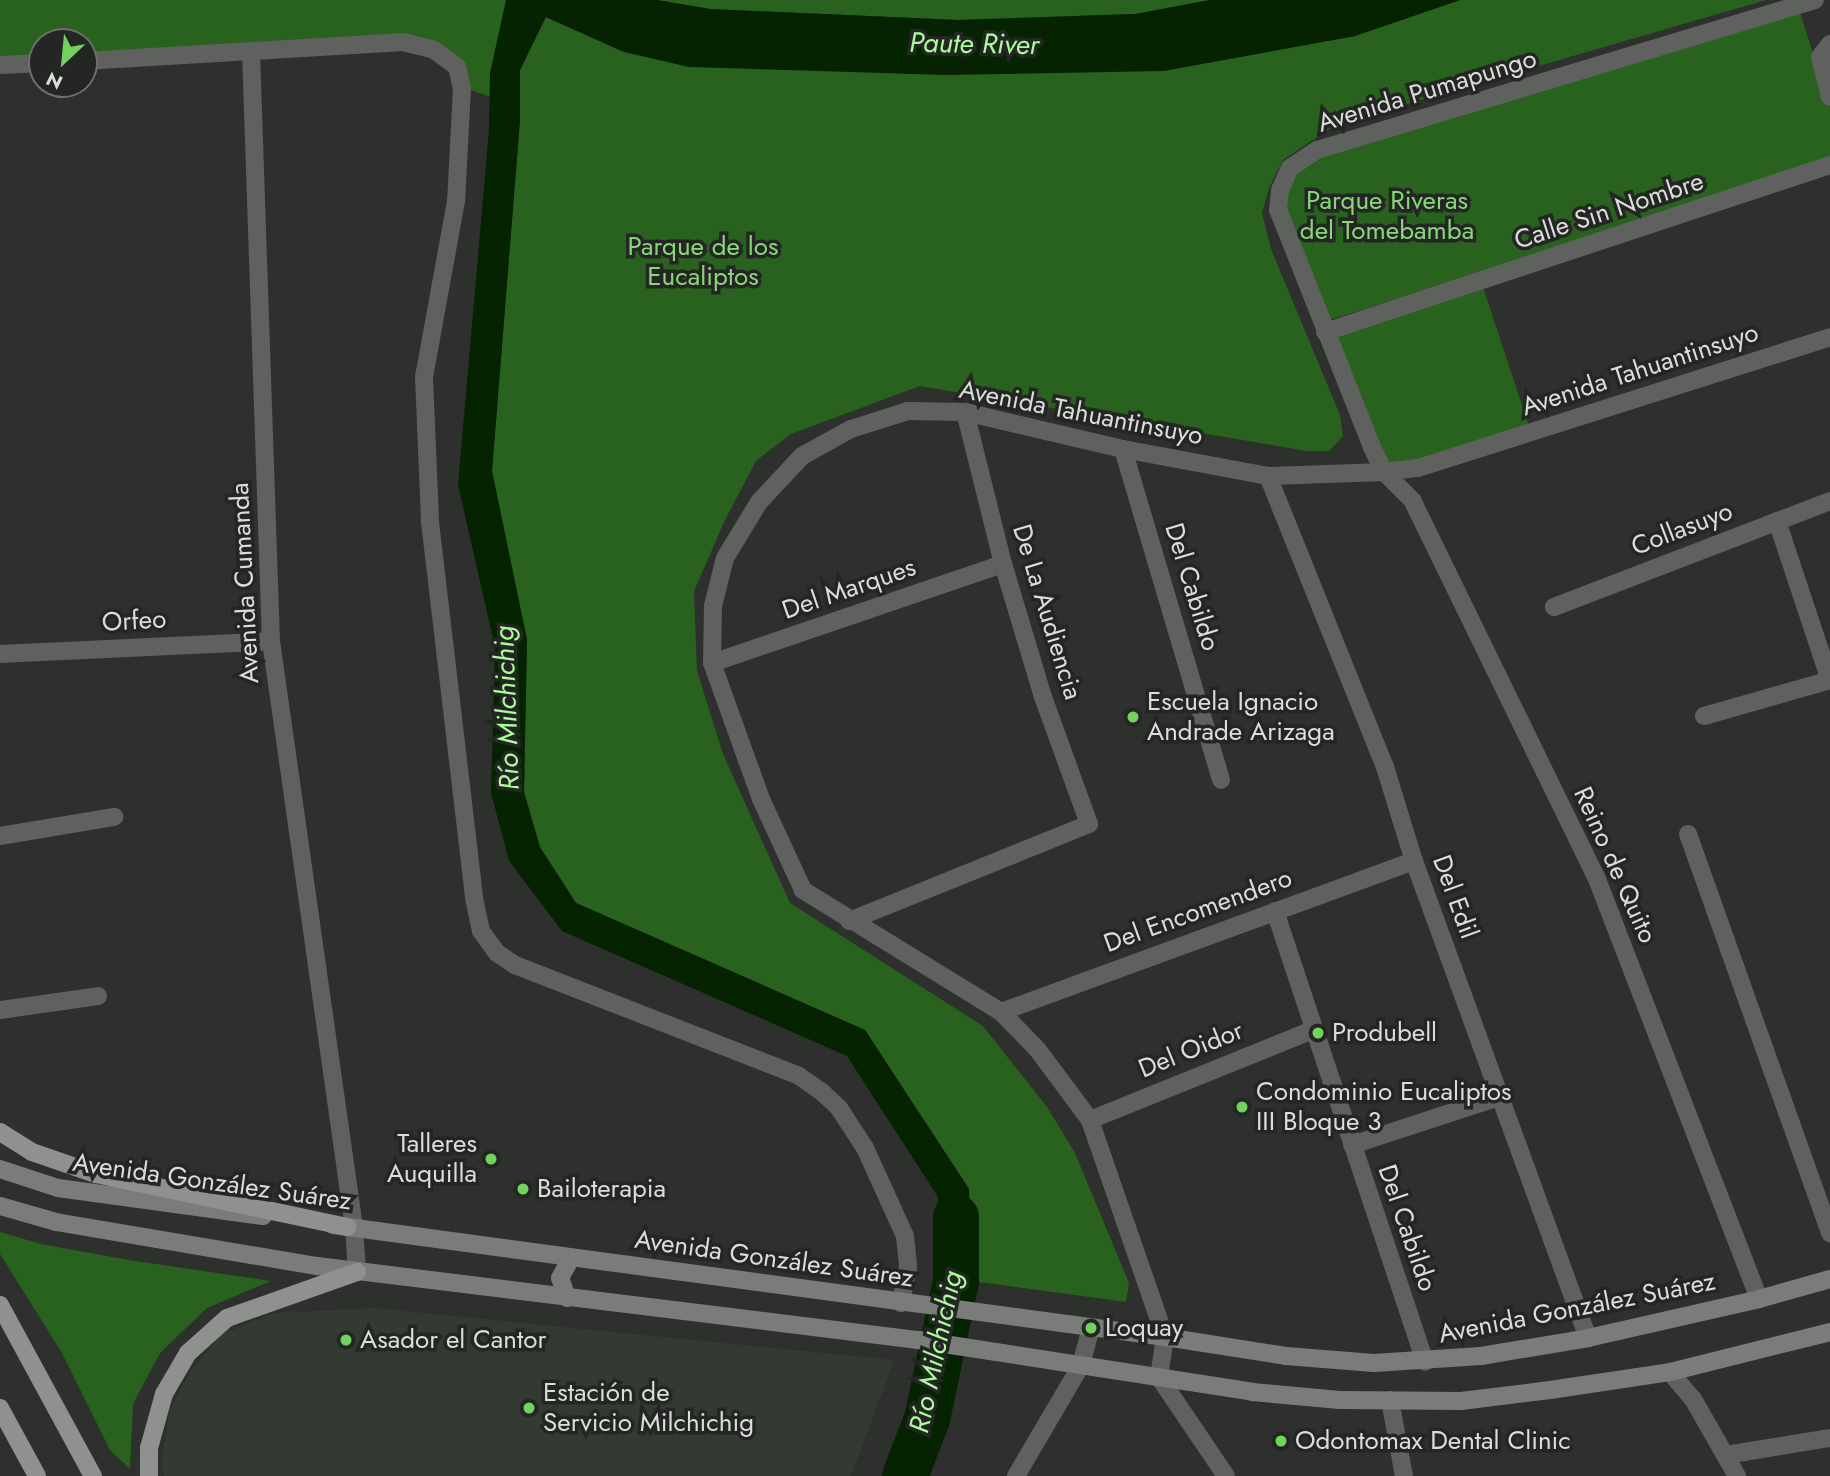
<!DOCTYPE html>
<meta charset="utf-8">
<style>
body{margin:0}
#map{position:relative;width:1830px;height:1476px;overflow:hidden;background:#2d302d;font-family:Jost,sans-serif}
div>[style]{position:absolute}
.built>*{inset:0;background:#333a32}
.green>*{inset:0;background:#29611e}
.water>*{inset:0;background:#052301}
.river>*{height:46px;margin:-23px;padding:0 23px;transform-origin:23px;border-radius:23px;background:#052301}
.street>*{height:18px;margin:-9px;padding:0 9px;transform-origin:9px;border-radius:9px;background:#5f615f}
.secondary>*{height:18px;margin:-9px;padding:0 9px;transform-origin:9px;border-radius:9px;background:#7a7c79}
.primary>*{height:18px;margin:-9px;padding:0 9px;transform-origin:9px;border-radius:9px;background:#8e918d}
.dots>*{width:19px;height:19px;translate:-50% -50%;box-sizing:border-box;border:4px solid #242623;border-radius:50%}
span{translate:-50% -50%;white-space:nowrap;text-align:center;line-height:1.15;-webkit-text-stroke:7px #242623;paint-order:stroke}
.street-label{font-size:26px;color:#dbdddb}
.park-label{font-size:26px;color:#89d67a}
.poi-label{font-size:26px;color:#dbdddb}
.left{translate:0 -50%;text-align:left}
.right{translate:-100% -50%;text-align:right}
.water-label{font-size:28px;color:#abfb9c;font-style:italic}
.north{position:absolute;left:28px;top:28px;width:70px;height:70px;box-sizing:border-box;background:#242623;border:2px solid #6d6f6d;border-radius:50%;rotate:206deg;font-size:19px;font-weight:700;line-height:28px;text-align:center;color:#dbdddb}
.north::after{content:'';display:block;margin:auto;width:24px;height:32px;background:#71d35e;clip-path:polygon(50% 0,100% 100%,50% 72%,0 100%)}
</style>
<div id="map">
<div class="built">
<div style="clip-path:polygon(374px 1308px,894px 1360px,851px 1476px,164px 1476px,161px 1464px,170px 1410px,191px 1370px,222px 1334px,274px 1313px)"></div>
</div>
<div class="green">
<div style="clip-path:polygon(0 0,523px 0,500px 100px,462px 87px,435px 49px,84px 61px,84px 42px,42px 42px,42px 63px,0 65px)"></div>
<div style="clip-path:polygon(657px 0,1210px 0,1135px 14px,958px 20px,710px 9px)"></div>
<div style="clip-path:polygon(1460px 0,1766px 0,1335px 125px,1283px 160px,1269px 188px,1262px 213px,1271px 249px,1340px 415px,1343px 436px,1329px 451px,1307px 451px,920px 386px,791px 434px,756px 461px,725px 520px,694px 591px,697px 671px,723px 754px,790px 903px,983px 1026px,1047px 1107px,1075px 1153px,1129px 1283px,1126px 1302px,972px 1281px,969px 1189px,865px 1030px,576px 903px,540px 848px,524px 792px,527px 640px,492px 471px,520px 120px,520px 70px,545px 17px,624px 52px,1163px 71px,1355px 36px)"></div>
<div style="clip-path:polygon(1799px 9px,1830px 108px,1830px 165px,1329px 320px,1279px 205px,1288px 173px,1317px 150px)"></div>
<div style="clip-path:polygon(1483px 287px,1529px 426px,1413px 468px,1385px 467px,1329px 334px)"></div>
<div style="clip-path:polygon(0 1232px,41px 1244px,129px 1260px,271px 1281px,207px 1308px,160px 1353px,133px 1404px,130px 1469px,110px 1450px,62px 1353px,0 1254px)"></div>
</div>
<div class="water">
<div style="clip-path:polygon(506px 0,657px 0,710px 9px,958px 20px,1135px 14px,1210px 0,1460px 0,1355px 36px,1163px 71px,946px 75px,689px 67px,624px 52px,546px 17px,520px 70px,520px 120px,492px 471px,527px 640px,524px 792px,540px 847px,576px 903px,865px 1030px,969px 1189px,972px 1281px,938px 1279px,938px 1197px,847px 1056px,562px 931px,509px 861px,491px 793px,495px 647px,458px 485px,489px 130px,490px 73px)"></div>
</div>
<div class="river">
<div style="left:905px;top:1476px;width:61px;rotate:-68.9deg"></div>
<div style="left:927px;top:1419px;width:141px;rotate:-78.1deg"></div>
<div style="left:956px;top:1281px;width:64px;rotate:-90deg"></div>
</div>
<div class="street">
<div style="left:1830px;top:44px;width:16px;rotate:128deg"></div>
<div style="left:1820px;top:57px;width:41px;rotate:76deg"></div>
<div style="left:251px;top:52px;width:589px;rotate:88.06deg"></div>
<div style="left:271px;top:641px;width:592px;rotate:81.94deg"></div>
<div style="left:354px;top:1227px;width:45px;rotate:86.2deg"></div>
<div style="left:84px;top:61px;width:320px;rotate:-3.4deg"></div>
<div style="left:403px;top:42px;width:32px;rotate:14deg"></div>
<div style="left:434px;top:50px;width:29px;rotate:36deg"></div>
<div style="left:457px;top:67px;width:22px;rotate:77deg"></div>
<div style="left:462px;top:88px;width:113px;rotate:93deg"></div>
<div style="left:456px;top:201px;width:179px;rotate:100.3deg"></div>
<div style="left:424px;top:377px;width:145px;rotate:87.6deg"></div>
<div style="left:430px;top:522px;width:379px;rotate:83.3deg"></div>
<div style="left:474px;top:898px;width:34px;rotate:78deg"></div>
<div style="left:481px;top:931px;width:27px;rotate:54deg"></div>
<div style="left:497px;top:953px;width:22px;rotate:34deg"></div>
<div style="left:515px;top:965px;width:305px;rotate:21.3deg"></div>
<div style="left:799px;top:1076px;width:29px;rotate:35deg"></div>
<div style="left:823px;top:1093px;width:22px;rotate:43deg"></div>
<div style="left:839px;top:1108px;width:48px;rotate:57deg"></div>
<div style="left:865px;top:1148px;width:97px;rotate:65.6deg"></div>
<div style="left:905px;top:1236px;width:31px;rotate:84deg"></div>
<div style="left:908px;top:1267px;width:37px;rotate:101deg"></div>
<div style="left:0;top:65px;width:42px;rotate:-2.7deg"></div>
<div style="left:1325px;top:332px;width:532px;rotate:-18.3deg"></div>
<div style="left:1123px;top:449px;width:345px;rotate:73.5deg"></div>
<div style="left:1268px;top:476px;width:314px;rotate:68.1deg"></div>
<div style="left:1385px;top:767px;width:98px;rotate:72.9deg"></div>
<div style="left:1414px;top:861px;width:508px;rotate:69.96deg"></div>
<div style="left:1777px;top:521px;width:168px;rotate:71.6deg"></div>
<div style="left:1554px;top:607px;width:296px;rotate:-21deg"></div>
<div style="left:0;top:654px;width:271px;rotate:-2.7deg"></div>
<div style="left:712px;top:663px;width:307px;rotate:-18.8deg"></div>
<div style="left:1704px;top:716px;width:131px;rotate:-15.9deg"></div>
<div style="left:1688px;top:834px;width:424px;rotate:70.4deg"></div>
<div style="left:0;top:836px;width:116px;rotate:-9.5deg"></div>
<div style="left:1275px;top:911px;width:475px;rotate:71.6deg"></div>
<div style="left:849px;top:921px;width:259px;rotate:-22deg"></div>
<div style="left:1089px;top:824px;width:135px;rotate:-109.9deg"></div>
<div style="left:1043px;top:697px;width:139px;rotate:-106.7deg"></div>
<div style="left:1003px;top:564px;width:157px;rotate:-104deg"></div>
<div style="left:0;top:1010px;width:99px;rotate:-8.1deg"></div>
<div style="left:1001px;top:1012px;width:440px;rotate:-20.1deg"></div>
<div style="left:1090px;top:1120px;width:240px;rotate:-22deg"></div>
<div style="left:1352px;top:1145px;width:155px;rotate:-18.1deg"></div>
<div style="left:1759px;top:1299px;width:452px;rotate:-111.1deg"></div>
<div style="left:1596px;top:877px;width:418px;rotate:-116deg"></div>
<div style="left:1413px;top:501px;width:41px;rotate:-135deg"></div>
<div style="left:1384px;top:472px;width:28px;rotate:-116deg"></div>
<div style="left:1372px;top:447px;width:255px;rotate:-111.6deg"></div>
<div style="left:1278px;top:210px;width:20px;rotate:-84deg"></div>
<div style="left:1280px;top:190px;width:24px;rotate:-66deg"></div>
<div style="left:1290px;top:168px;width:32px;rotate:-34deg"></div>
<div style="left:1317px;top:150px;width:520px;rotate:-16.76deg"></div>
<div style="left:1670px;top:1372px;width:35px;rotate:50deg"></div>
<div style="left:1693px;top:1399px;width:89px;rotate:60.3deg"></div>
<div style="left:1390px;top:1400px;width:77px;rotate:79.6deg"></div>
<div style="left:1726px;top:1455px;width:105px;rotate:-9.3deg"></div>
<div style="left:1016px;top:1476px;width:129px;rotate:-59.6deg"></div>
<div style="left:1081px;top:1365px;width:38px;rotate:-75deg"></div>
<div style="left:1226px;top:1476px;width:120px;rotate:-124.1deg"></div>
<div style="left:1159px;top:1377px;width:40px;rotate:-81.5deg"></div>
<div style="left:1165px;top:1337px;width:230px;rotate:-109.1deg"></div>
<div style="left:1090px;top:1120px;width:89px;rotate:-126.7deg"></div>
<div style="left:1037px;top:1049px;width:52px;rotate:-134.2deg"></div>
<div style="left:1001px;top:1012px;width:233px;rotate:-148.4deg"></div>
<div style="left:803px;top:890px;width:100px;rotate:-114.8deg"></div>
<div style="left:761px;top:799px;width:145px;rotate:-109.8deg"></div>
<div style="left:712px;top:663px;width:57px;rotate:-89deg"></div>
<div style="left:713px;top:606px;width:49px;rotate:-76deg"></div>
<div style="left:725px;top:558px;width:66px;rotate:-58.7deg"></div>
<div style="left:759px;top:502px;width:63px;rotate:-46.9deg"></div>
<div style="left:802px;top:456px;width:56px;rotate:-28.9deg"></div>
<div style="left:851px;top:429px;width:60px;rotate:-17.5deg"></div>
<div style="left:908px;top:411px;width:57px;rotate:1deg"></div>
<div style="left:965px;top:412px;width:162px;rotate:13.2deg"></div>
<div style="left:1123px;top:449px;width:147px;rotate:10.5deg"></div>
<div style="left:1268px;top:476px;width:116px;rotate:-2deg"></div>
<div style="left:1384px;top:472px;width:34px;rotate:-7deg"></div>
<div style="left:1418px;top:468px;width:432px;rotate:-17.6deg"></div>
</div>
<div class="secondary">
<div style="left:0;top:1169px;width:61px;rotate:18.1deg"></div>
<div style="left:58px;top:1188px;width:207px;rotate:7.8deg"></div>
<div style="left:0;top:1206px;width:58px;rotate:15.9deg"></div>
<div style="left:56px;top:1222px;width:265px;rotate:9.6deg"></div>
<div style="left:317px;top:1266px;width:606px;rotate:7.02deg"></div>
<div style="left:918px;top:1340px;width:338px;rotate:8.8deg"></div>
<div style="left:1252px;top:1392px;width:88px;rotate:5.2deg"></div>
<div style="left:1340px;top:1400px;width:121px;rotate:0.5deg"></div>
<div style="left:1461px;top:1401px;width:90px;rotate:-7deg"></div>
<div style="left:1550px;top:1390px;width:121px;rotate:-8.5deg"></div>
<div style="left:1670px;top:1372px;width:165px;rotate:-14deg"></div>
<div style="left:333px;top:1225px;width:840px;rotate:7.67deg"></div>
<div style="left:1165px;top:1337px;width:122px;rotate:8.9deg"></div>
<div style="left:1286px;top:1356px;width:88px;rotate:4.5deg"></div>
<div style="left:1374px;top:1363px;width:107px;rotate:-3.7deg"></div>
<div style="left:1481px;top:1356px;width:109px;rotate:-9.5deg"></div>
<div style="left:1588px;top:1338px;width:175px;rotate:-12.8deg"></div>
<div style="left:1759px;top:1299px;width:74px;rotate:-15.7deg"></div>
<div style="left:567px;top:1298px;width:21px;rotate:-109deg"></div>
<div style="left:560px;top:1278px;width:23px;rotate:-61deg"></div>
</div>
<div class="primary">
<div style="left:0;top:1132px;width:38px;rotate:32deg"></div>
<div style="left:32px;top:1152px;width:68px;rotate:19deg"></div>
<div style="left:96px;top:1174px;width:257px;rotate:11.9deg"></div>
<div style="left:0;top:1305px;width:195px;rotate:61.5deg"></div>
<div style="left:0;top:1408px;width:77px;rotate:61.4deg"></div>
<div style="left:149px;top:1476px;width:28px;rotate:-90deg"></div>
<div style="left:149px;top:1448px;width:56px;rotate:-74.5deg"></div>
<div style="left:164px;top:1394px;width:48px;rotate:-59.7deg"></div>
<div style="left:188px;top:1353px;width:52px;rotate:-41.9deg"></div>
<div style="left:227px;top:1318px;width:138px;rotate:-19.5deg"></div>
</div>
<div class="dots">
<div style="left:1133px;top:717px;background:#71d35e"></div>
<div style="left:1318px;top:1033px;background:#71d35e"></div>
<div style="left:1242px;top:1107px;background:#71d35e"></div>
<div style="left:491px;top:1159px;background:#71d35e"></div>
<div style="left:523px;top:1189px;background:#71d35e"></div>
<div style="left:1091px;top:1328px;background:#71d35e"></div>
<div style="left:346px;top:1340px;background:#71d35e"></div>
<div style="left:529px;top:1408px;background:#71d35e"></div>
<div style="left:1281px;top:1441px;background:#71d35e"></div>
</div>
<div class="street-label">
<span style="left:1427px;top:91px;rotate:-17deg">Avenida Pumapungo</span>
<span style="left:1609px;top:211px;rotate:-18deg">Calle Sin Nombre</span>
<span style="left:1640px;top:370px;rotate:-18deg">Avenida Tahuantinsuyo</span>
<span style="left:1081px;top:413px;rotate:11deg">Avenida Tahuantinsuyo</span>
<span style="left:1682px;top:529px;rotate:-21deg">Collasuyo</span>
<span style="left:245px;top:583px;rotate:-93deg">Avenida Cumanda</span>
<span style="left:1192px;top:587px;rotate:73deg">Del Cabildo</span>
<span style="left:849px;top:589px;rotate:-19deg">Del Marques</span>
<span style="left:1047px;top:612px;rotate:73deg">De La Audiencia</span>
<span style="left:134px;top:621px;rotate:-3deg">Orfeo</span>
<span style="left:1615px;top:865px;rotate:66deg">Reino de Quito</span>
<span style="left:1455px;top:897px;rotate:70deg">Del Edil</span>
<span style="left:1198px;top:911px;rotate:-20deg">Del Encomendero</span>
<span style="left:1191px;top:1050px;rotate:-22deg">Del Oidor</span>
<span style="left:212px;top:1182px;rotate:8deg">Avenida González Suárez</span>
<span style="left:1407px;top:1228px;rotate:71deg">Del Cabildo</span>
<span style="left:774px;top:1259px;rotate:8deg">Avenida González Suárez</span>
<span style="left:1577px;top:1308px;rotate:-11deg">Avenida González Suárez</span>
</div>
<div class="park-label">
<span style="left:1387px;top:216px">Parque Riveras<br>del Tomebamba</span>
<span style="left:703px;top:262px">Parque de los<br>Eucaliptos</span>
</div>
<div class="poi-label">
<span class="left" style="left:1147px;top:717px">Escuela Ignacio<br>Andrade Arizaga</span>
<span class="left" style="left:1332px;top:1033px">Produbell</span>
<span class="left" style="left:1256px;top:1107px">Condominio Eucaliptos<br>III Bloque 3</span>
<span class="right" style="left:477px;top:1159px">Talleres<br>Auquilla</span>
<span class="left" style="left:537px;top:1189px">Bailoterapia</span>
<span class="left" style="left:1105px;top:1328px">Loquay</span>
<span class="left" style="left:360px;top:1340px">Asador el Cantor</span>
<span class="left" style="left:543px;top:1408px">Estación de<br>Servicio Milchichig</span>
<span class="left" style="left:1295px;top:1441px">Odontomax Dental Clinic</span>
</div>
<div class="water-label">
<span style="left:974px;top:44px;rotate:1deg">Paute River</span>
<span style="left:507px;top:708px;rotate:-92deg">Río Milchichig</span>
<span style="left:936px;top:1352px;rotate:-78deg">Río Milchichig</span>
</div>
<div class="north">N</div>
</div>
